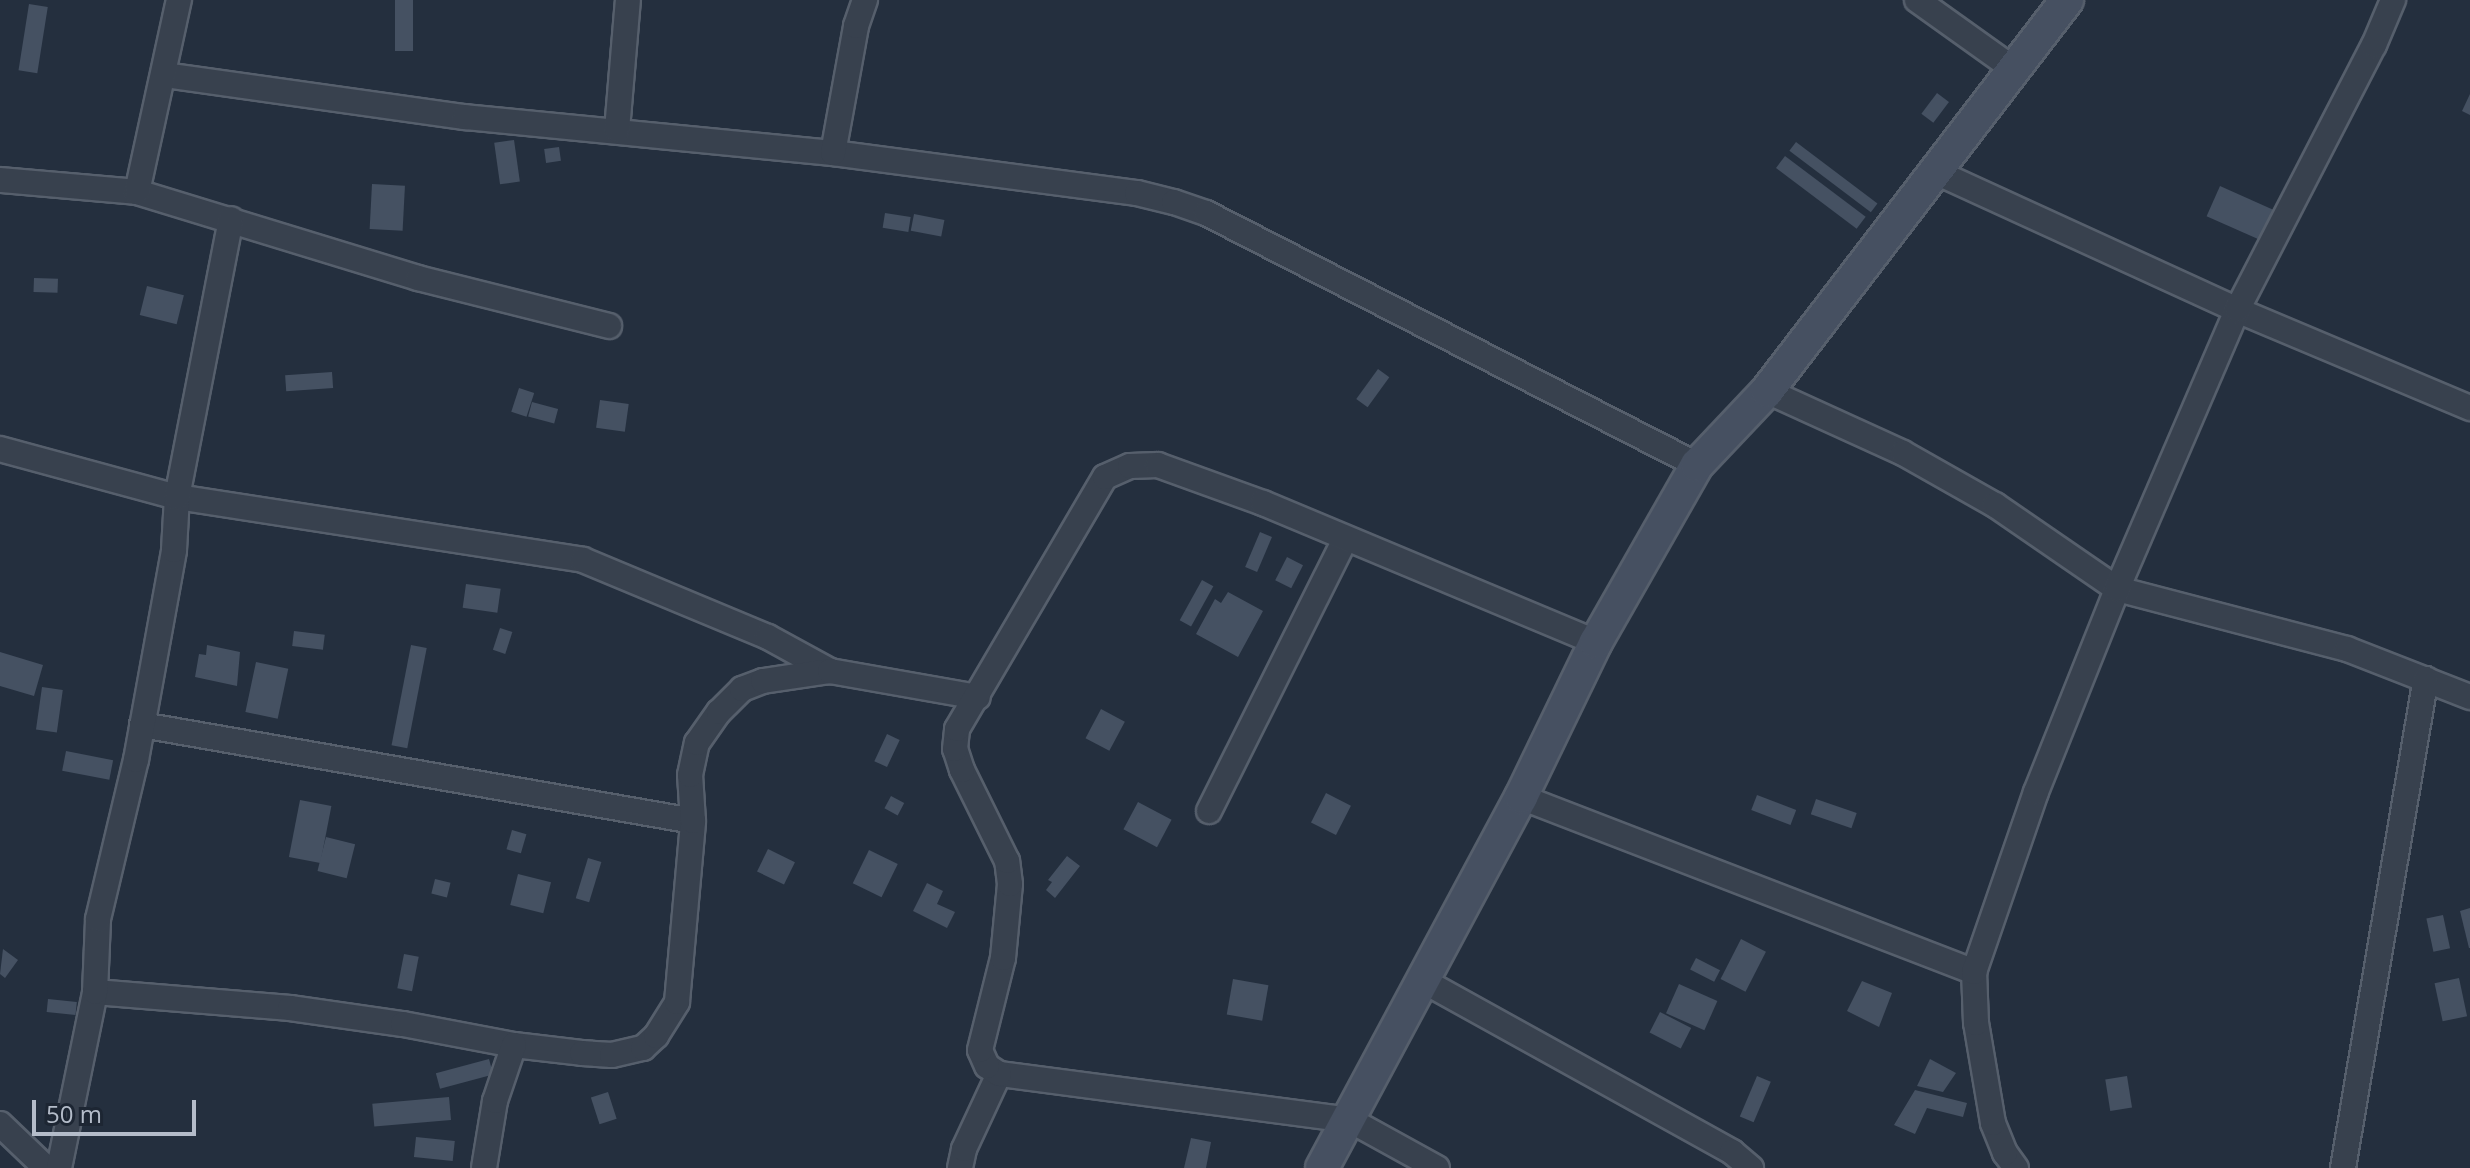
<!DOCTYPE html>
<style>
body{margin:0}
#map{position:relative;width:2470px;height:1168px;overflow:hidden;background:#242f3e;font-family:"Open Sans",sans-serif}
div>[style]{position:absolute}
.building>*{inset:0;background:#455162;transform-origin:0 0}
.roads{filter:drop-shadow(2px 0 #565f6c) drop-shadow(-2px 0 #565f6c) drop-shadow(0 2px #565f6c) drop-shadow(0 -2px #565f6c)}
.street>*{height:24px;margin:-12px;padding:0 12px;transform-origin:12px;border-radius:12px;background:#38414e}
.secondary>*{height:32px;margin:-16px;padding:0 16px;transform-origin:16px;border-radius:16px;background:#465061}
span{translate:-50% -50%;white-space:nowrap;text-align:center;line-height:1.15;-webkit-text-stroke:6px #1d2633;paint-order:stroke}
.scale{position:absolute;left:32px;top:1100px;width:164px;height:36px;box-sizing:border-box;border:4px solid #b4bcc9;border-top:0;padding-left:10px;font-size:24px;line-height:28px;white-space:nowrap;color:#b4bcc9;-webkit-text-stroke:6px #1d2633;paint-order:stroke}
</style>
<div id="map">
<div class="building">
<div style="left:395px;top:0;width:18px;height:51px"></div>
<div style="left:29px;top:4px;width:19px;height:67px;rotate:9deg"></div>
<div style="left:1937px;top:93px;width:15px;height:26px;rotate:37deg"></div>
<div style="clip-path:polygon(2470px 94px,2470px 115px,2462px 111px)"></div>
<div style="left:514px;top:140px;width:42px;height:20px;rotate:82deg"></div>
<div style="left:1796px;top:142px;width:102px;height:11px;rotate:37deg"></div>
<div style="left:559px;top:147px;width:14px;height:15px;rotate:82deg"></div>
<div style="left:1785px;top:156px;width:101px;height:15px;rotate:37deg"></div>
<div style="left:372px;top:184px;width:33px;height:45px;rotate:3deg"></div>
<div style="left:2220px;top:186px;width:68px;height:33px;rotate:24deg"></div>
<div style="left:885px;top:213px;width:26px;height:15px;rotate:9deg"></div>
<div style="left:914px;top:214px;width:31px;height:17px;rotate:11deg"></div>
<div style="left:34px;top:278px;width:24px;height:14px;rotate:2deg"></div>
<div style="left:147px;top:286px;width:38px;height:30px;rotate:14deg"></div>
<div style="left:1378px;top:369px;width:14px;height:37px;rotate:36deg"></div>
<div style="left:332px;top:372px;width:16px;height:47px;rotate:86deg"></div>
<div style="left:519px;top:388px;width:16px;height:25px;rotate:18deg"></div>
<div style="left:600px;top:400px;width:29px;height:28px;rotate:8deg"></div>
<div style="left:532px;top:402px;width:27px;height:15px;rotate:15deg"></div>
<div style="left:1260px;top:532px;width:13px;height:38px;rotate:23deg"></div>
<div style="left:1287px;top:557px;width:18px;height:26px;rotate:27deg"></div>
<div style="left:1202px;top:580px;width:13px;height:46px;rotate:29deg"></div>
<div style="left:466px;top:584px;width:35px;height:24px;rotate:8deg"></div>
<div style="clip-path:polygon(1228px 592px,1263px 611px,1238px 657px,1196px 634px,1215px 599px,1221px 603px)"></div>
<div style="left:500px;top:628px;width:13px;height:23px;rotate:18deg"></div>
<div style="left:294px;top:631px;width:31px;height:15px;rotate:7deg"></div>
<div style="clip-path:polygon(207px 645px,240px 652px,237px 686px,195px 677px,199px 654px,206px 655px)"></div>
<div style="left:411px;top:645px;width:16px;height:102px;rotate:11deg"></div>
<div style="clip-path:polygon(0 652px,43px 665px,34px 696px,0 686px)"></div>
<div style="left:256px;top:662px;width:33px;height:51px;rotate:12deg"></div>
<div style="left:42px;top:687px;width:21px;height:43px;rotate:8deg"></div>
<div style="left:1101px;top:709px;width:27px;height:33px;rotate:28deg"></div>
<div style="left:887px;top:734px;width:14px;height:30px;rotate:25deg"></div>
<div style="left:66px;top:751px;width:48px;height:20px;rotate:11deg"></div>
<div style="left:1326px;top:793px;width:28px;height:33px;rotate:27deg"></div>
<div style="left:1757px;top:795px;width:42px;height:16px;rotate:21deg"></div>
<div style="left:891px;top:796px;width:15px;height:14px;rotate:28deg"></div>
<div style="left:1816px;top:799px;width:43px;height:16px;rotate:19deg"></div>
<div style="left:300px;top:800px;width:32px;height:58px;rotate:11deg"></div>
<div style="left:1138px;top:802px;width:38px;height:31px;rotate:28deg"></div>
<div style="left:512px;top:830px;width:15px;height:20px;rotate:16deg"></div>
<div style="left:326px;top:837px;width:30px;height:35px;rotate:14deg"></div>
<div style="left:768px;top:849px;width:30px;height:25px;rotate:26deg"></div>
<div style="left:869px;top:850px;width:32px;height:37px;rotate:26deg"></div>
<div style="clip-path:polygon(1067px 856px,1080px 866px,1055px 898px,1046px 890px,1052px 882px,1048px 880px)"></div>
<div style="left:588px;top:858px;width:14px;height:42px;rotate:17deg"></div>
<div style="left:518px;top:874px;width:34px;height:32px;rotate:14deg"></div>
<div style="left:435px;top:879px;width:16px;height:15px;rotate:14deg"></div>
<div style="clip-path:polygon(927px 883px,943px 891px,937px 904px,955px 912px,947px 928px,913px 911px)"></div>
<div style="clip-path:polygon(2470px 908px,2470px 948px,2469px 948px,2460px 911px)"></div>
<div style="left:2443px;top:915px;width:34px;height:17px;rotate:78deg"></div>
<div style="left:1741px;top:939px;width:28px;height:45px;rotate:27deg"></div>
<div style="clip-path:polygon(3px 949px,18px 960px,5px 978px,0 974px)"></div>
<div style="left:404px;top:954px;width:15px;height:35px;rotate:11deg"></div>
<div style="left:1696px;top:958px;width:27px;height:13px;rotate:27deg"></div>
<div style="left:2459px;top:978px;width:39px;height:25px;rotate:78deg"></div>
<div style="left:1233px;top:979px;width:36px;height:36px;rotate:10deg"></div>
<div style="clip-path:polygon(1862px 981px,1892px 993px,1879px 1027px,1847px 1011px)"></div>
<div style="left:1679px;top:984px;width:42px;height:32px;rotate:24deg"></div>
<div style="left:48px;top:999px;width:29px;height:13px;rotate:6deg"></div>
<div style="left:1660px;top:1012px;width:35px;height:23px;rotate:27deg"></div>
<div style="left:489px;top:1059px;width:16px;height:55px;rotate:75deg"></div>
<div style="clip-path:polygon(1930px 1059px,1956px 1073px,1943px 1092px,1917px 1086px)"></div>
<div style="left:1757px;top:1076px;width:15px;height:44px;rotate:23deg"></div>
<div style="left:2127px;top:1076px;width:32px;height:22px;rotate:81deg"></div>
<div style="clip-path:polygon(1915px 1090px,1967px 1103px,1963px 1117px,1927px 1108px,1915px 1134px,1894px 1125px)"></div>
<div style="left:608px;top:1092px;width:28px;height:18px;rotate:72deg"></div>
<div style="left:449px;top:1097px;width:23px;height:77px;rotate:85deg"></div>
<div style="left:416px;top:1137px;width:39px;height:20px;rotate:6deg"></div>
<div style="clip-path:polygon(1191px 1138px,1211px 1142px,1206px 1168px,1184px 1168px)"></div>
</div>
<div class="roads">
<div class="street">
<div style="left:1917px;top:0;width:120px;rotate:35.5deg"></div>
<div style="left:165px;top:75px;width:303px;rotate:8deg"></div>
<div style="left:465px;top:117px;width:370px;rotate:5.6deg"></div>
<div style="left:833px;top:153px;width:307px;rotate:7.5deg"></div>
<div style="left:1137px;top:193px;width:38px;rotate:14deg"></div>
<div style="left:1174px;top:202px;width:34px;rotate:19deg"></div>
<div style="left:1206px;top:213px;width:552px;rotate:27.17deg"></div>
<div style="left:617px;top:130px;width:130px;rotate:-85.2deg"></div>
<div style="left:833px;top:153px;width:129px;rotate:-79.7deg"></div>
<div style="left:856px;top:26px;width:28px;rotate:-71deg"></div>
<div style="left:1936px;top:172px;width:331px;rotate:24.6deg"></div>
<div style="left:2237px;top:310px;width:253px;rotate:22.8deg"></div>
<div style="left:0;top:180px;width:138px;rotate:5deg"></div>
<div style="left:137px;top:192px;width:294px;rotate:17deg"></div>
<div style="left:418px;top:278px;width:197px;rotate:14.1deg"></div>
<div style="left:137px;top:192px;width:197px;rotate:-77.7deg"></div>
<div style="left:1767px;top:391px;width:149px;rotate:24.5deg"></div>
<div style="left:1903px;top:453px;width:106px;rotate:29.5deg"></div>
<div style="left:1995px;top:505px;width:148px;rotate:34.5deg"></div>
<div style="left:2117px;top:589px;width:238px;rotate:14.6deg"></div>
<div style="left:2347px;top:649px;width:132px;rotate:21.3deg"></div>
<div style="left:0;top:449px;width:183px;rotate:15.2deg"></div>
<div style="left:177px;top:497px;width:411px;rotate:8.8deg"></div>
<div style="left:583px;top:560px;width:200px;rotate:22.6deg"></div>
<div style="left:768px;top:637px;width:71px;rotate:28.7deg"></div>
<div style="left:142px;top:725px;width:559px;rotate:9.88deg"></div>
<div style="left:1521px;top:797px;width:486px;rotate:21.1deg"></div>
<div style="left:1209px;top:811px;width:305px;rotate:-63.4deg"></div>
<div style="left:1420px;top:979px;width:357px;rotate:29deg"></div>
<div style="left:1732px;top:1152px;width:25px;rotate:40deg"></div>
<div style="left:95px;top:992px;width:196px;rotate:4.7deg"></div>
<div style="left:290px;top:1008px;width:114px;rotate:8.1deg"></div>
<div style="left:403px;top:1024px;width:113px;rotate:10.7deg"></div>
<div style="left:514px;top:1045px;width:68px;rotate:6.7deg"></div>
<div style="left:582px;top:1053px;width:30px;rotate:4deg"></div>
<div style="left:612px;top:1055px;width:32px;rotate:-13deg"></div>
<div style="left:643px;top:1048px;width:18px;rotate:-43deg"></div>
<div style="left:656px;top:1036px;width:40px;rotate:-58deg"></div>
<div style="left:677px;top:1002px;width:182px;rotate:-84.9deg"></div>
<div style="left:693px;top:821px;width:46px;rotate:-93.7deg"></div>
<div style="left:690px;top:775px;width:33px;rotate:-78deg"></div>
<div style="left:697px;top:743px;width:38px;rotate:-55deg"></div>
<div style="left:719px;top:712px;width:33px;rotate:-45deg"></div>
<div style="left:742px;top:689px;width:22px;rotate:-21deg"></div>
<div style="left:763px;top:681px;width:68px;rotate:-8.5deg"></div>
<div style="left:830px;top:671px;width:150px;rotate:10deg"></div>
<div style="left:0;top:1124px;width:64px;rotate:43.7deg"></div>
<div style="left:59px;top:1168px;width:180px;rotate:-78.4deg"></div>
<div style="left:95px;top:992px;width:73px;rotate:-87.6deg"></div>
<div style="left:98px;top:919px;width:163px;rotate:-76.6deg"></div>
<div style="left:136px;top:760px;width:213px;rotate:-79.7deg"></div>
<div style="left:174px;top:550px;width:53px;rotate:-86.8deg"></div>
<div style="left:177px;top:497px;width:283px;rotate:-79deg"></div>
<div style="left:484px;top:1168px;width:68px;rotate:-80.7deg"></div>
<div style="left:495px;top:1101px;width:59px;rotate:-71.3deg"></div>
<div style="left:960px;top:1168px;width:19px;rotate:-78deg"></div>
<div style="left:964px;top:1149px;width:83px;rotate:-65deg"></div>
<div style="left:1437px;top:1168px;width:99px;rotate:-151.1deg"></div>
<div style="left:1350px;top:1120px;width:354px;rotate:-172.5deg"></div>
<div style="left:999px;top:1074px;width:14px;rotate:-146deg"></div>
<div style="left:987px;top:1066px;width:17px;rotate:-114deg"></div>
<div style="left:980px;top:1050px;width:95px;rotate:-76deg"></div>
<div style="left:1003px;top:958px;width:74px;rotate:-84.6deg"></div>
<div style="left:1010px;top:884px;width:23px;rotate:-97deg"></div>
<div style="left:1007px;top:861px;width:102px;rotate:-116.3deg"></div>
<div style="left:962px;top:770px;width:22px;rotate:-108deg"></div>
<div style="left:955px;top:749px;width:20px;rotate:-84deg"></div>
<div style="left:957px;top:729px;width:292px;rotate:-59.6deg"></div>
<div style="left:1105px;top:477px;width:27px;rotate:-24deg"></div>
<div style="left:1130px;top:466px;width:28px;rotate:-2deg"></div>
<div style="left:1158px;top:465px;width:112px;rotate:19.9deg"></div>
<div style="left:1263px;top:503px;width:361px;rotate:22.7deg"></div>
<div style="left:2016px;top:1168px;width:19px;rotate:-126deg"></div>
<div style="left:2005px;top:1153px;width:32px;rotate:-112deg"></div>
<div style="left:1993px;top:1123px;width:101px;rotate:-99.6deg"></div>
<div style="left:1976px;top:1023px;width:51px;rotate:-92.2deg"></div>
<div style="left:1974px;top:972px;width:190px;rotate:-71deg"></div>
<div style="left:2036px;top:792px;width:219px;rotate:-68.2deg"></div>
<div style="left:2117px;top:589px;width:304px;rotate:-66.7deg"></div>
<div style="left:2237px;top:310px;width:298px;rotate:-62.7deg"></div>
<div style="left:2374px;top:45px;width:49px;rotate:-67.1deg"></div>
<div style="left:2343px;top:1168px;width:496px;rotate:-80.4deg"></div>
</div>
<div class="secondary">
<div style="left:1322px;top:1168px;width:421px;rotate:-61.8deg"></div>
<div style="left:1521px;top:797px;width:172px;rotate:-64.2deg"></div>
<div style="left:1596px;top:642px;width:204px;rotate:-60.3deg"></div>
<div style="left:1697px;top:465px;width:102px;rotate:-46.6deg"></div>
<div style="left:1767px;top:391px;width:493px;rotate:-52.5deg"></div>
</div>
</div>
<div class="scale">50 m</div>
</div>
